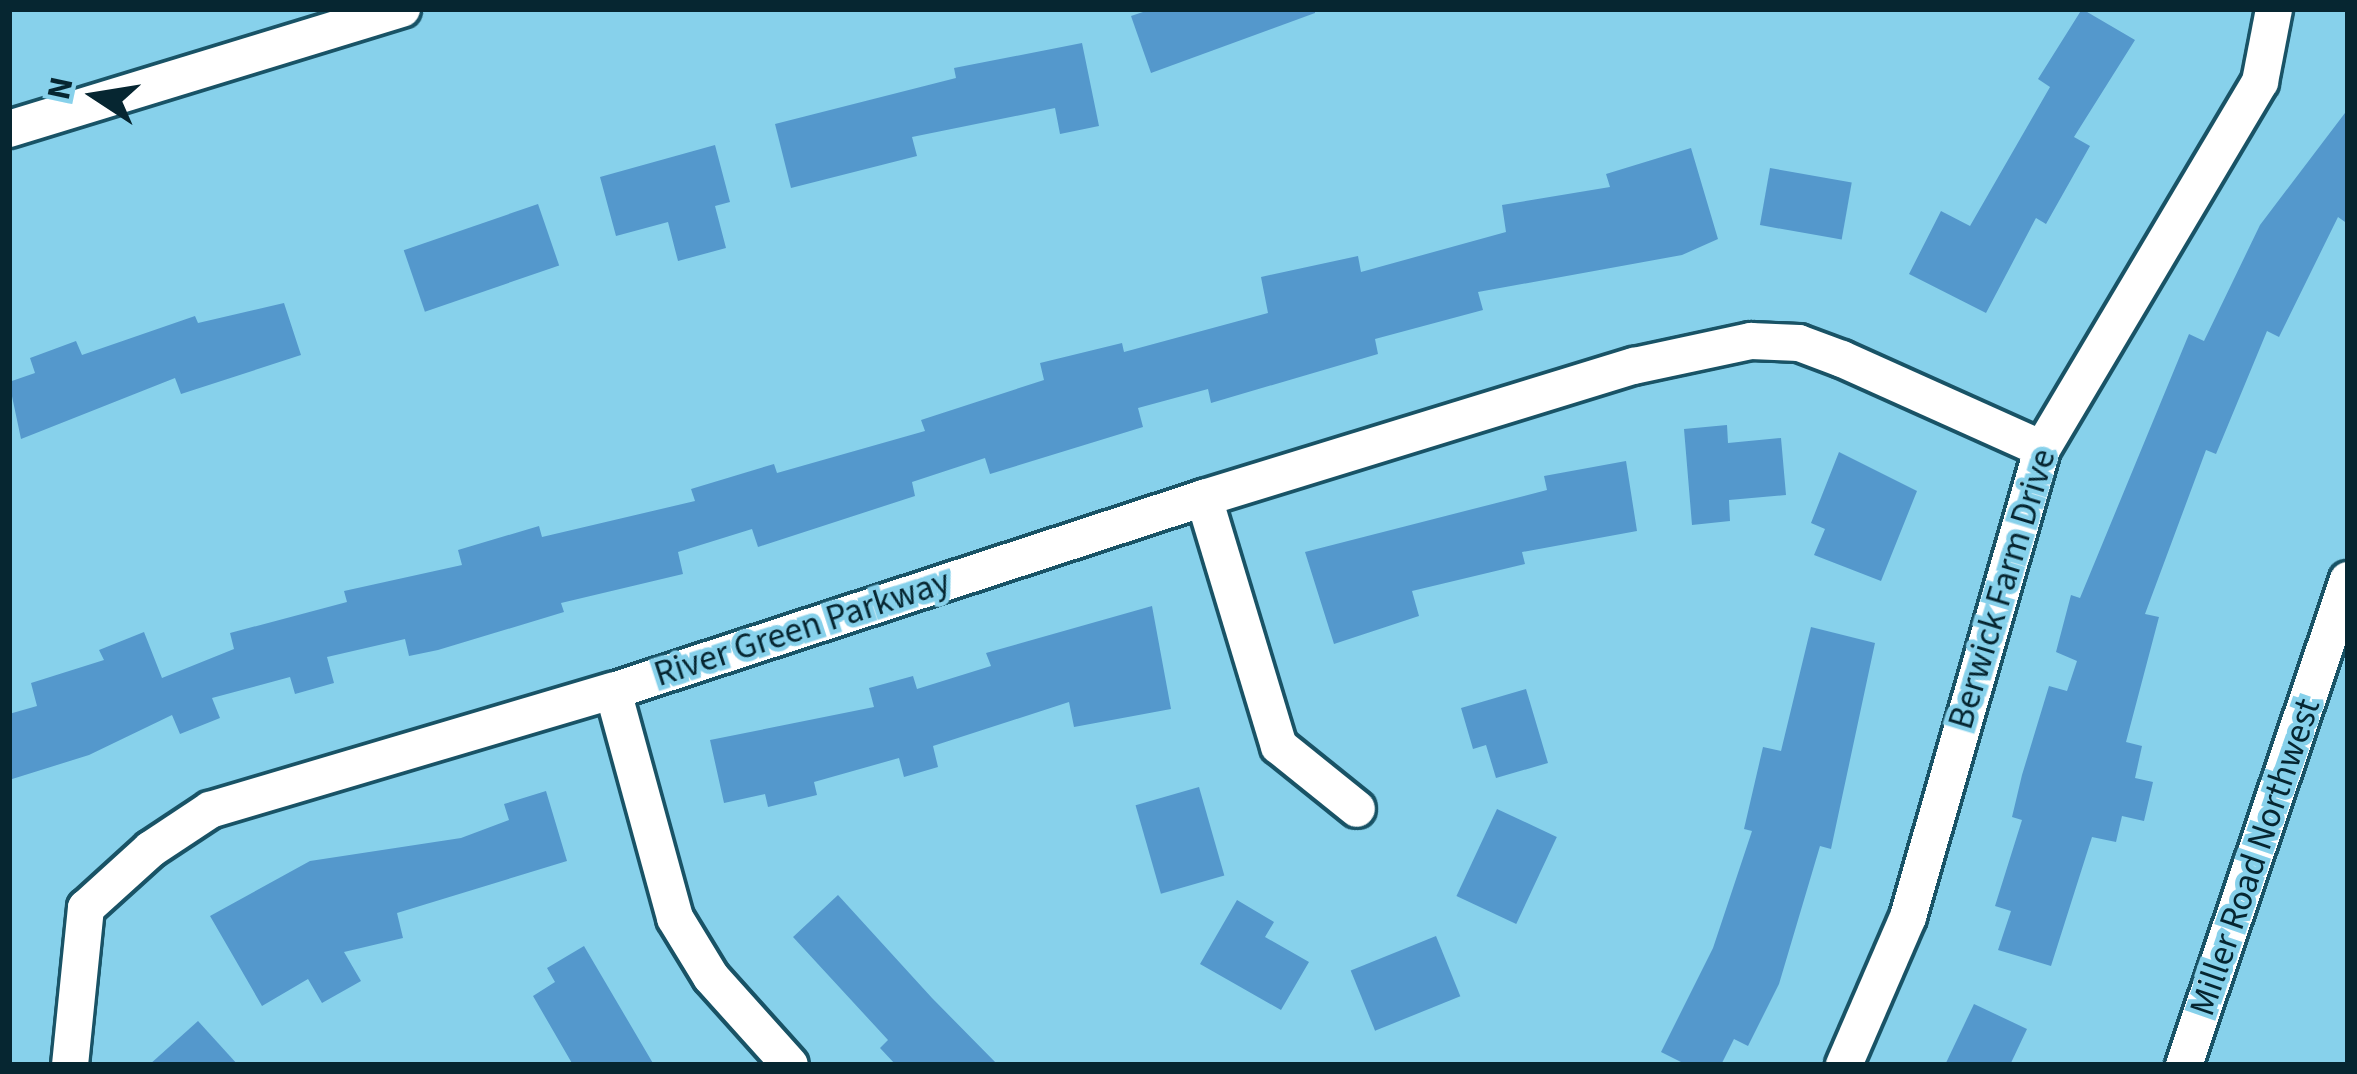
<!DOCTYPE html>
<style>
body{margin:0}
#map{position:relative;width:2357px;height:1074px;overflow:hidden;background:#87d1eb;font-family:"Source Sans 3",sans-serif}
div>[style]{position:absolute}
.building>*{inset:0;background:#5498cc;transform-origin:0 0}
.roads{filter:drop-shadow(3px 0 #195366) drop-shadow(-3px 0 #195366) drop-shadow(0 3px #195366) drop-shadow(0 -3px #195366)}
.street>*{height:36px;margin:-18px;padding:0 18px;transform-origin:18px;border-radius:18px;background:#fff}
span{translate:-50% -50%;white-space:nowrap;text-align:center;line-height:1.15;-webkit-text-stroke:9px #87d1eb;paint-order:stroke}
.street-label{font-size:36px;color:#062631}
.frame{position:absolute;inset:0;border:12px solid #062631;pointer-events:none}
.north{position:absolute;left:36px;top:36px;width:120px;height:120px;-webkit-text-stroke:9px #87d1eb;paint-order:stroke;rotate:282deg;font-size:33px;font-weight:700;line-height:48px;text-align:center;color:#062631}
.north::after{content:'';display:block;margin:auto;width:42px;height:54px;background:#062631;clip-path:polygon(50% 0,100% 100%,50% 72%,0 100%)}
</style>
<div id="map">
<div class="building">
<div style="clip-path:polygon(1152px 9px,1315px 9px,1315px 13px,1151px 73px,1131px 16px)"></div>
<div style="clip-path:polygon(2082px 9px,2135px 40px,2074px 137px,2090px 146px,2046px 224px,2036px 218px,1986px 313px,1909px 274px,1941px 211px,1970px 226px,2050px 87px,2038px 79px)"></div>
<div style="clip-path:polygon(1082px 43px,1099px 126px,1060px 134px,1055px 108px,912px 137px,917px 156px,791px 188px,775px 124px,956px 78px,954px 68px)"></div>
<div style="clip-path:polygon(2348px 109px,2348px 224px,2338px 217px,2279px 337px,2267px 331px,2216px 454px,2206px 450px,2145px 614px,2159px 617px,2126px 742px,2142px 746px,2135px 778px,2153px 782px,2144px 821px,2122px 816px,2116px 842px,2092px 837px,2051px 966px,1998px 950px,2011px 911px,1995px 906px,2022px 820px,2012px 817px,2022px 775px,2049px 686px,2067px 691px,2077px 661px,2056px 652px,2071px 595px,2080px 598px,2189px 334px,2204px 341px,2260px 225px)"></div>
<div style="clip-path:polygon(715px 145px,730px 202px,715px 206px,726px 248px,678px 261px,668px 222px,616px 236px,600px 177px)"></div>
<div style="clip-path:polygon(1691px 148px,1718px 239px,1682px 255px,1478px 292px,1483px 310px,1375px 339px,1378px 354px,1211px 403px,1208px 389px,1138px 408px,1143px 427px,990px 474px,985px 458px,912px 482px,915px 496px,758px 547px,752px 529px,678px 552px,683px 574px,561px 603px,564px 612px,438px 650px,409px 656px,405px 639px,327px 657px,334px 683px,295px 694px,290px 677px,212px 698px,220px 718px,180px 734px,172px 715px,89px 755px,9px 780px,9px 714px,37px 706px,31px 683px,104px 660px,99px 650px,144px 632px,162px 678px,234px 649px,230px 633px,347px 602px,344px 591px,462px 565px,458px 550px,539px 526px,542px 537px,695px 501px,691px 489px,774px 464px,777px 473px,925px 431px,921px 420px,1044px 380px,1040px 363px,1122px 343px,1124px 352px,1268px 313px,1261px 277px,1358px 256px,1361px 272px,1506px 232px,1502px 205px,1610px 187px,1606px 174px)"></div>
<div style="left:1770px;top:168px;width:83px;height:58px;rotate:10deg"></div>
<div style="left:538px;top:204px;width:65px;height:142px;rotate:71deg"></div>
<div style="clip-path:polygon(284px 303px,301px 355px,181px 394px,175px 378px,21px 439px,9px 382px,35px 373px,30px 358px,76px 341px,82px 355px,195px 316px,198px 323px)"></div>
<div style="clip-path:polygon(1727px 425px,1728px 443px,1781px 438px,1786px 495px,1729px 500px,1730px 521px,1692px 525px,1684px 429px)"></div>
<div style="clip-path:polygon(1839px 452px,1917px 491px,1881px 581px,1814px 555px,1825px 529px,1811px 523px)"></div>
<div style="clip-path:polygon(1626px 461px,1637px 531px,1522px 552px,1525px 564px,1412px 591px,1419px 616px,1334px 644px,1305px 552px,1547px 490px,1544px 476px)"></div>
<div style="clip-path:polygon(1152px 606px,1171px 709px,1074px 727px,1069px 702px,933px 746px,938px 767px,904px 777px,899px 758px,814px 782px,817px 795px,768px 807px,765px 794px,724px 803px,710px 740px,874px 707px,869px 688px,913px 676px,917px 689px,991px 666px,986px 653px)"></div>
<div style="clip-path:polygon(1811px 627px,1875px 643px,1831px 849px,1820px 846px,1779px 984px,1748px 1046px,1734px 1039px,1721px 1065px,1687px 1065px,1661px 1052px,1713px 948px,1752px 831px,1744px 829px,1763px 747px,1781px 751px)"></div>
<div style="clip-path:polygon(1526px 689px,1548px 763px,1496px 778px,1486px 745px,1473px 749px,1461px 708px)"></div>
<div style="left:1199px;top:787px;width:92px;height:66px;rotate:74deg"></div>
<div style="clip-path:polygon(546px 791px,567px 861px,397px 913px,403px 938px,344px 952px,361px 981px,322px 1003px,308px 979px,262px 1006px,210px 916px,310px 861px,461px 838px,509px 820px,504px 804px)"></div>
<div style="left:1497px;top:809px;width:66px;height:96px;rotate:25deg"></div>
<div style="clip-path:polygon(838px 895px,932px 998px,998px 1065px,896px 1065px,880px 1048px,888px 1040px,793px 937px)"></div>
<div style="clip-path:polygon(1237px 900px,1274px 922px,1265px 937px,1309px 962px,1281px 1010px,1200px 964px)"></div>
<div style="left:1436px;top:936px;width:65px;height:92px;rotate:68deg"></div>
<div style="clip-path:polygon(584px 946px,654px 1065px,573px 1065px,533px 996px,555px 982px,547px 968px)"></div>
<div style="clip-path:polygon(1974px 1004px,2027px 1029px,2010px 1065px,1945px 1065px)"></div>
<div style="clip-path:polygon(198px 1021px,238px 1065px,149px 1065px)"></div>
</div>
<div class="roads">
<div class="street">
<div style="left:9px;top:129px;width:411px;rotate:-17deg"></div>
<div style="left:1204px;top:498px;width:259px;rotate:73.2deg"></div>
<div style="left:1279px;top:746px;width:100px;rotate:38.9deg"></div>
<div style="left:613px;top:691px;width:235px;rotate:74.7deg"></div>
<div style="left:675px;top:918px;width:69px;rotate:58.6deg"></div>
<div style="left:711px;top:977px;width:118px;rotate:48.1deg"></div>
<div style="left:70px;top:1065px;width:158px;rotate:-84.2deg"></div>
<div style="left:86px;top:908px;width:88px;rotate:-42.2deg"></div>
<div style="left:151px;top:849px;width:71px;rotate:-33.5deg"></div>
<div style="left:210px;top:810px;width:420px;rotate:-16.5deg"></div>
<div style="left:613px;top:691px;width:622px;rotate:-18.09deg"></div>
<div style="left:1204px;top:498px;width:450px;rotate:-17.1deg"></div>
<div style="left:1634px;top:366px;width:120px;rotate:-12.1deg"></div>
<div style="left:1751px;top:341px;width:48px;rotate:2.4deg"></div>
<div style="left:1799px;top:343px;width:46px;rotate:20.4deg"></div>
<div style="left:1842px;top:359px;width:219px;rotate:24.2deg"></div>
<div style="left:1844px;top:1065px;width:161px;rotate:-66.6deg"></div>
<div style="left:1908px;top:917px;width:487px;rotate:-74deg"></div>
<div style="left:2042px;top:449px;width:427px;rotate:-59.3deg"></div>
<div style="left:2260px;top:82px;width:74px;rotate:-79.1deg"></div>
<div style="left:2184px;top:1065px;width:512px;rotate:-71.32deg"></div>
</div>
</div>
<div class="street-label">
<span style="left:2002px;top:589px;rotate:-73deg">Berwick Farm Drive</span>
<span style="left:802px;top:628px;rotate:-18deg">River Green Parkway</span>
<span style="left:2255px;top:857px;rotate:-71deg">Miller Road Northwest</span>
</div>
<div class="frame"></div>
<div class="north">N</div>
</div>
